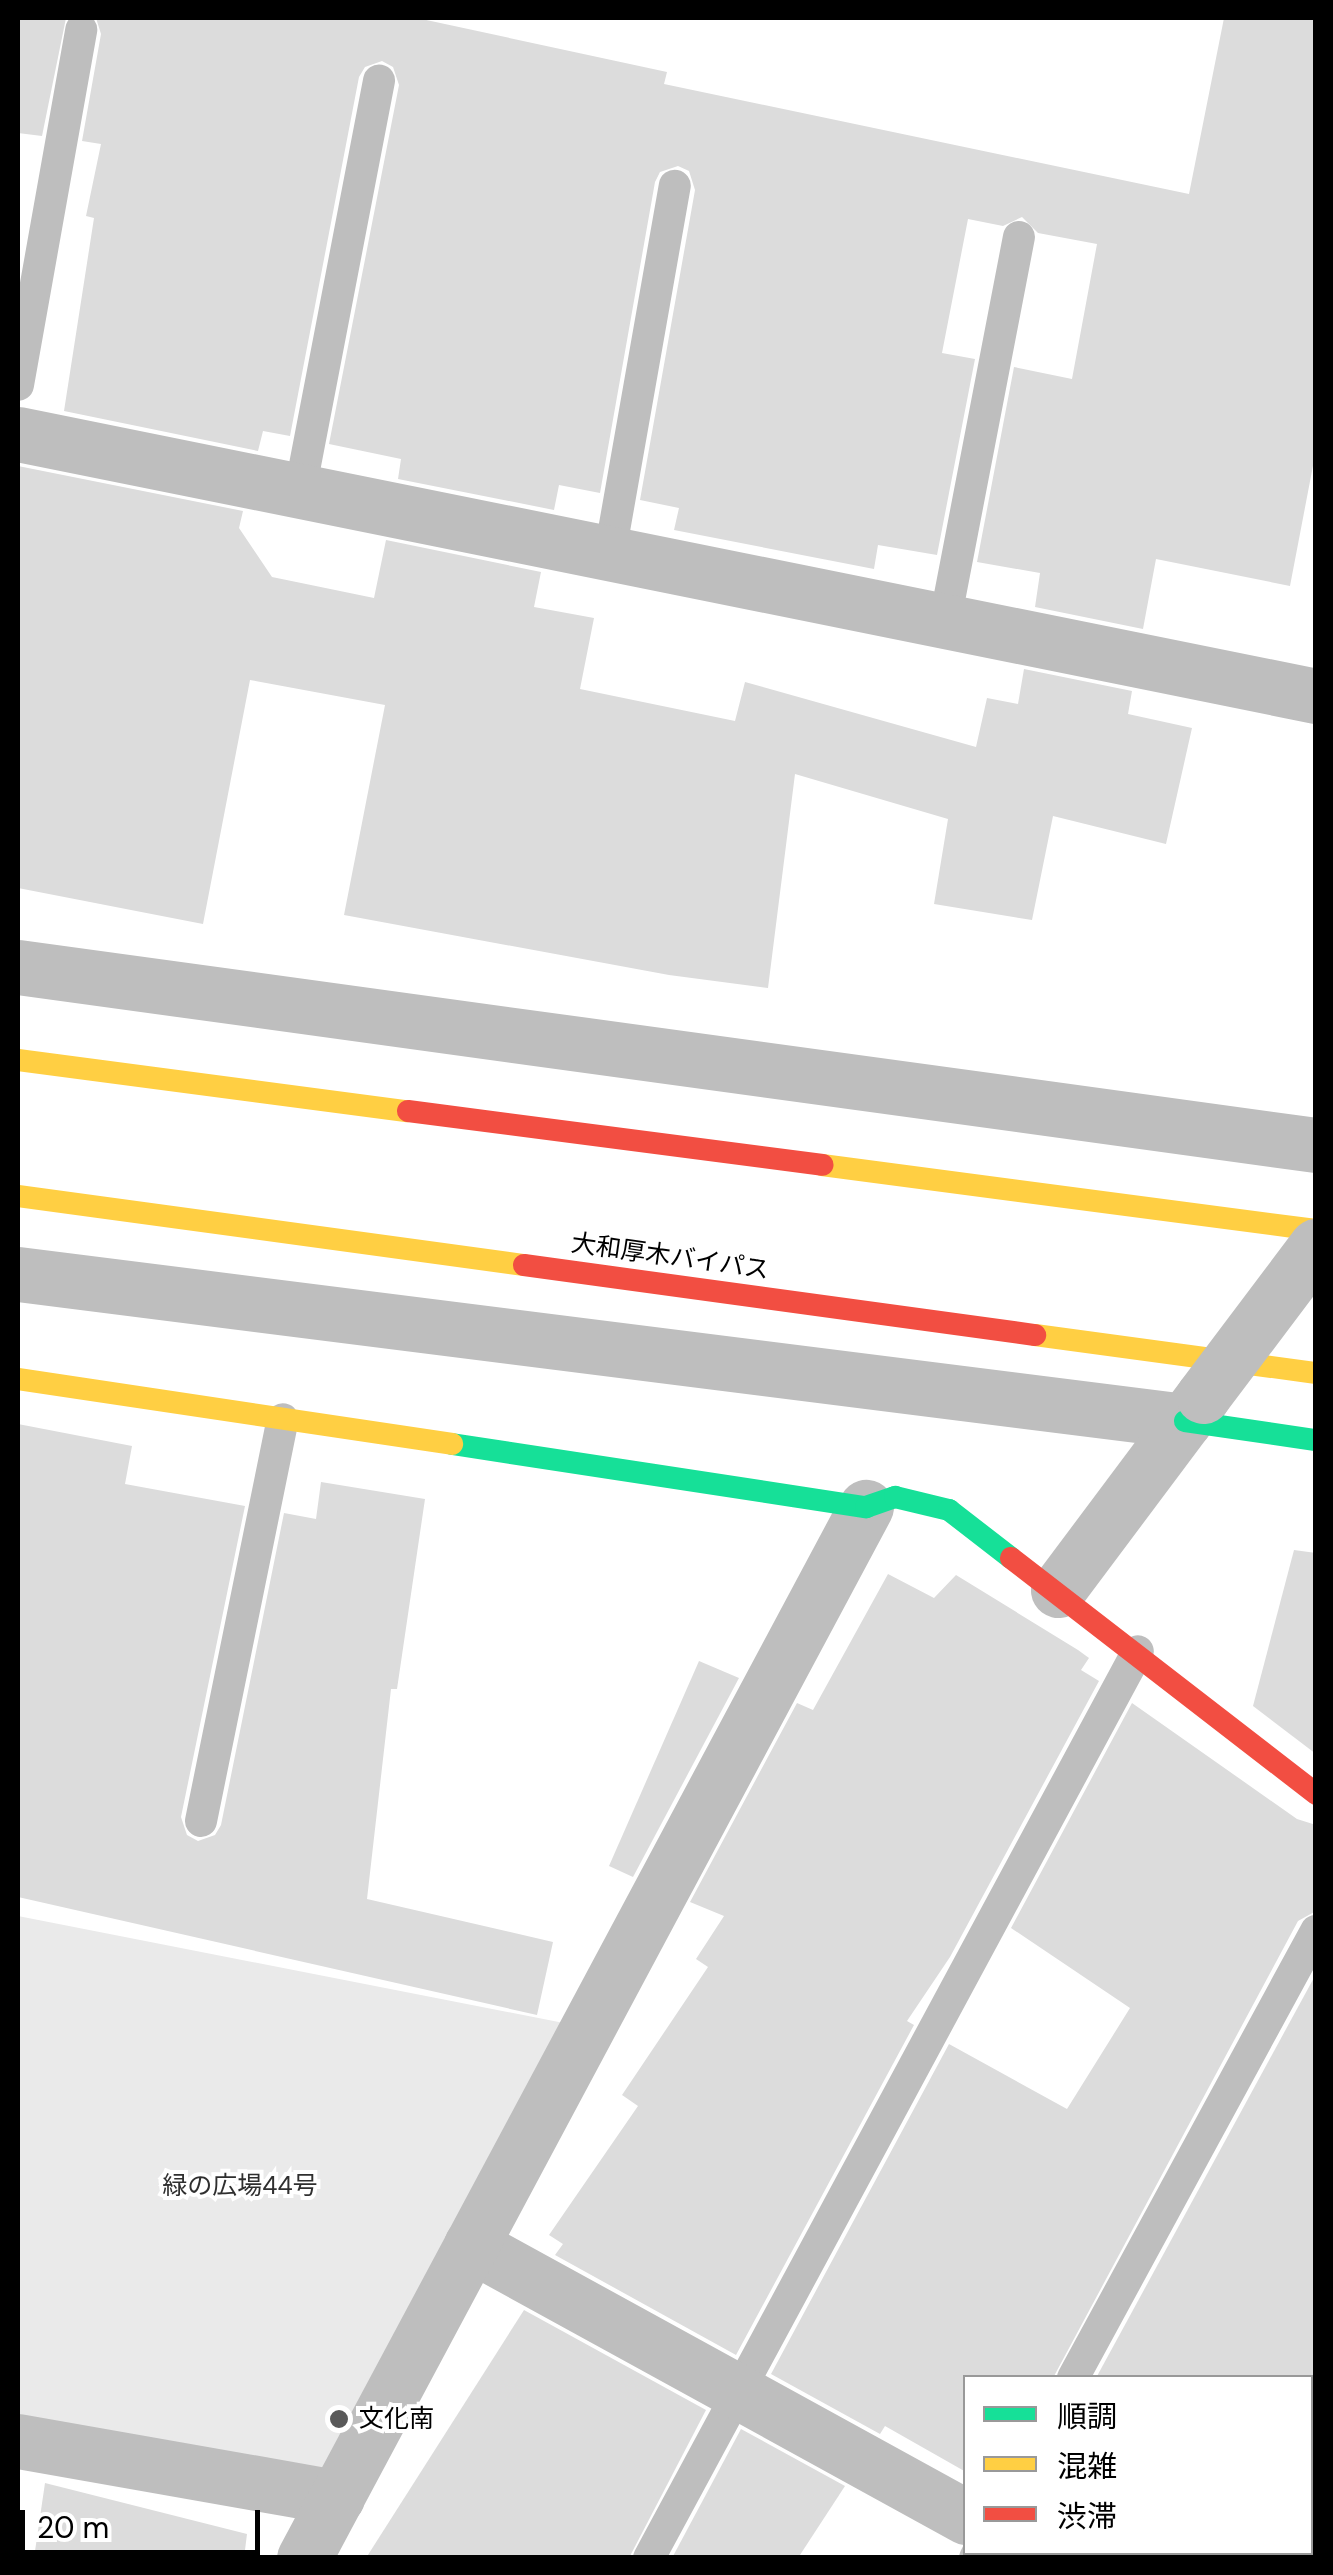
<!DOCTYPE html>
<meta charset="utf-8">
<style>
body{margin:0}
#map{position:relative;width:1333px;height:2575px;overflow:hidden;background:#fff;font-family:"DM Sans","Noto Sans JP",sans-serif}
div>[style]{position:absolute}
.green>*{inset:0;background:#eaeaea}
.building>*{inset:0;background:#dcdcdc}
.lane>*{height:32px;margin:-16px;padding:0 16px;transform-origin:16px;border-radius:16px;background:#bebebe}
.street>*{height:55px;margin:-27.5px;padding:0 27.5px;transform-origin:27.5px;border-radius:27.5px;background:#bebebe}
.fast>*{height:22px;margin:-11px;padding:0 11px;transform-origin:11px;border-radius:11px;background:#16e098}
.slow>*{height:22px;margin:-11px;padding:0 11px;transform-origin:11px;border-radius:11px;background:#ffcf43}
.jam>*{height:22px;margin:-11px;padding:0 11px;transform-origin:11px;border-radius:11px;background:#f24e42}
.street-bridge>*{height:55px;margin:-27.5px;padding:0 27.5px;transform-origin:27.5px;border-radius:27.5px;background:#bebebe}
.dots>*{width:28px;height:28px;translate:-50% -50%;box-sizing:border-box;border:5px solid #fff;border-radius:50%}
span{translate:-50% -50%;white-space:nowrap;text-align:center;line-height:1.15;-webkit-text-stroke:8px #fff;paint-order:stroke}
.street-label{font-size:25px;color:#000}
.park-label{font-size:25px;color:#2f2f2f}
.poi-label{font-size:25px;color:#000}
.left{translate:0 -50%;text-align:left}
.frame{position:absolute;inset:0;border:20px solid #000;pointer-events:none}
.legend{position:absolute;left:963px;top:2375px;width:350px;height:180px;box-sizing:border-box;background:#fff;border:2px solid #999;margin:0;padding:12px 18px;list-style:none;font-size:30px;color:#000}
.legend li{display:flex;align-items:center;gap:20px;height:50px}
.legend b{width:50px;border:2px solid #999}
.scale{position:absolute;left:20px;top:2510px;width:240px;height:45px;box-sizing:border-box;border:5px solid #000;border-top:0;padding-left:12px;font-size:30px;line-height:35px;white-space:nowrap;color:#000;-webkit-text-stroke:8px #fff;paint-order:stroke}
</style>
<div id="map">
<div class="green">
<div style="clip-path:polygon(18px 1916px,574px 2025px,338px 2476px,18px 2415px)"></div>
</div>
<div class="building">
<div style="clip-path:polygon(18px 18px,66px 18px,42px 136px,18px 133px)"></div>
<div style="clip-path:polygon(96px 18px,417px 18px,667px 72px,664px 84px,1189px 194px,1224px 18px,1316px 18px,1316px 450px,1290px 586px,1156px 559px,1143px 629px,1035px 607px,1040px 573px,977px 562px,1014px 367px,1072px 379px,1097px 244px,1038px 233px,1022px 217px,1003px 226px,968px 219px,942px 353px,975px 359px,937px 555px,878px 545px,874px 569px,674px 530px,679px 508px,640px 500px,695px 190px,689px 171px,678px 166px,660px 172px,655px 182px,600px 493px,559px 485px,554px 510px,398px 479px,401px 459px,329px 444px,399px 85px,393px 67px,382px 61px,365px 67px,359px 77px,290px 436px,263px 431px,258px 451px,64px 411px,94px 218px,86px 216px,101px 144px,82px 141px,101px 34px)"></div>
<div style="clip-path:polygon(18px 466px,243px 511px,239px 528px,272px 577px,374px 598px,386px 540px,541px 572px,534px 607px,594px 618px,580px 689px,735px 721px,745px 682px,976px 747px,987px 698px,1018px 704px,1024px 669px,1132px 691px,1128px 714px,1192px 728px,1166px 844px,1053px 816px,1032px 920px,934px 904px,948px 819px,795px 774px,768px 988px,669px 975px,344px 915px,385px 705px,250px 680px,203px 924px,18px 888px)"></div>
<div style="clip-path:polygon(18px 1424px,132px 1446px,125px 1484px,245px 1506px,181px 1817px,187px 1835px,198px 1841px,215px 1835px,221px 1825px,284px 1513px,316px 1519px,321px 1482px,425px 1499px,397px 1689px,391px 1689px,367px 1899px,553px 1942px,537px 2015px,18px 1897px)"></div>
<div style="clip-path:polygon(1294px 1550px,1316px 1553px,1316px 1754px,1253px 1706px)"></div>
<div style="clip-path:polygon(888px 1574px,934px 1598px,956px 1575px,1078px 1650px,1089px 1658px,1081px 1670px,1099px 1681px,950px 1957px,907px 2021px,914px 2025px,736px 2355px,555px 2255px,563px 2244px,549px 2235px,638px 2106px,622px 2095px,708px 1967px,696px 1959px,724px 1916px,690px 1902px,797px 1703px,813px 1710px)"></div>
<div style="clip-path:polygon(699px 1661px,739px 1678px,633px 1877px,609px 1866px)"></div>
<div style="clip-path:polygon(1132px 1703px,1297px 1819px,1316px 1825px,1316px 1911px,1298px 1921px,1053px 2378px,966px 2378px,966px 2472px,885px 2426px,880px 2434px,771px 2374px,949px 2044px,1067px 2109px,1130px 2008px,1011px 1928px)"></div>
<div style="clip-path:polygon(1316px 1974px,1316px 2378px,1096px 2378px)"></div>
<div style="clip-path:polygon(524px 2310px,706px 2410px,629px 2558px,366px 2558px)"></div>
<div style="clip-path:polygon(741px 2429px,845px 2486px,798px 2558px,672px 2558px)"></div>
<div style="clip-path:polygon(45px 2483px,247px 2534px,244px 2558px,34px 2558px)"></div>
</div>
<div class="lane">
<div style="left:18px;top:385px;width:361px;rotate:-79.9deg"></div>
<div style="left:300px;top:491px;width:418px;rotate:-79.1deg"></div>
<div style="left:610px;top:553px;width:373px;rotate:-80deg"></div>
<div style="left:945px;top:621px;width:391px;rotate:-79.1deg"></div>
<div style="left:201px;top:1821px;width:410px;rotate:-78.5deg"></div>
<div style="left:1073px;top:2378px;width:509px;rotate:-61.47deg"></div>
<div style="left:649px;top:2558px;width:1030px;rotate:-61.67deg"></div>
<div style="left:975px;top:2558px;width:7px;rotate:-63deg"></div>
</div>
<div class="street">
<div style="left:18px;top:434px;width:1324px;rotate:11.41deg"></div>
<div style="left:18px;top:967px;width:1310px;rotate:7.81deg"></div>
<div style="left:18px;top:1274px;width:1176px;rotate:7.18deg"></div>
<div style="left:1058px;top:1590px;width:242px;rotate:-53.2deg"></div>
<div style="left:471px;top:2245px;width:565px;rotate:28.79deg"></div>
<div style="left:18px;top:2441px;width:324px;rotate:10deg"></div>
<div style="left:1030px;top:2552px;width:11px;rotate:34deg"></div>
<div style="left:304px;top:2558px;width:1192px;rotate:-61.87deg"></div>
</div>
<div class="fast">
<div style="left:1185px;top:1421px;width:132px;rotate:8.3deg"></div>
<div style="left:452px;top:1444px;width:419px;rotate:8.7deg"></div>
<div style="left:866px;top:1507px;width:31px;rotate:-19deg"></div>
<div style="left:895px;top:1497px;width:56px;rotate:13.5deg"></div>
<div style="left:949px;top:1510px;width:78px;rotate:37.7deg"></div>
</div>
<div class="slow">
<div style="left:18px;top:1060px;width:393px;rotate:7.5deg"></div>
<div style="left:822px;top:1165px;width:498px;rotate:7.5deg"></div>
<div style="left:18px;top:1196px;width:511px;rotate:7.77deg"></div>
<div style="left:1035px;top:1335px;width:284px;rotate:7.7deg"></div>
<div style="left:18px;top:1379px;width:439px;rotate:8.5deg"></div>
</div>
<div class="jam">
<div style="left:408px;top:1111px;width:418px;rotate:7.4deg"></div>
<div style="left:524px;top:1265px;width:516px;rotate:7.8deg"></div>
<div style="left:1011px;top:1558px;width:386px;rotate:37.7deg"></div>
</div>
<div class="street-bridge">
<div style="left:1203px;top:1396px;width:188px;rotate:-53deg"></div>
</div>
<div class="dots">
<div style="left:339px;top:2419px;background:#595959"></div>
</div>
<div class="street-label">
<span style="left:670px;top:1257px;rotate:8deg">大和厚木バイパス</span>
</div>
<div class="park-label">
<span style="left:240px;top:2186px">緑の広場44号</span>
</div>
<div class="poi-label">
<span class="left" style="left:359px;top:2419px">文化南</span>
</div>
<div class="frame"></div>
<ul class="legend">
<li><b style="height:12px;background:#16e098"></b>順調</li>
<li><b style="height:12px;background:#ffcf43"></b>混雑</li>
<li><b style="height:12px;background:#f24e42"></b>渋滞</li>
</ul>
<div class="scale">20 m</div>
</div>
